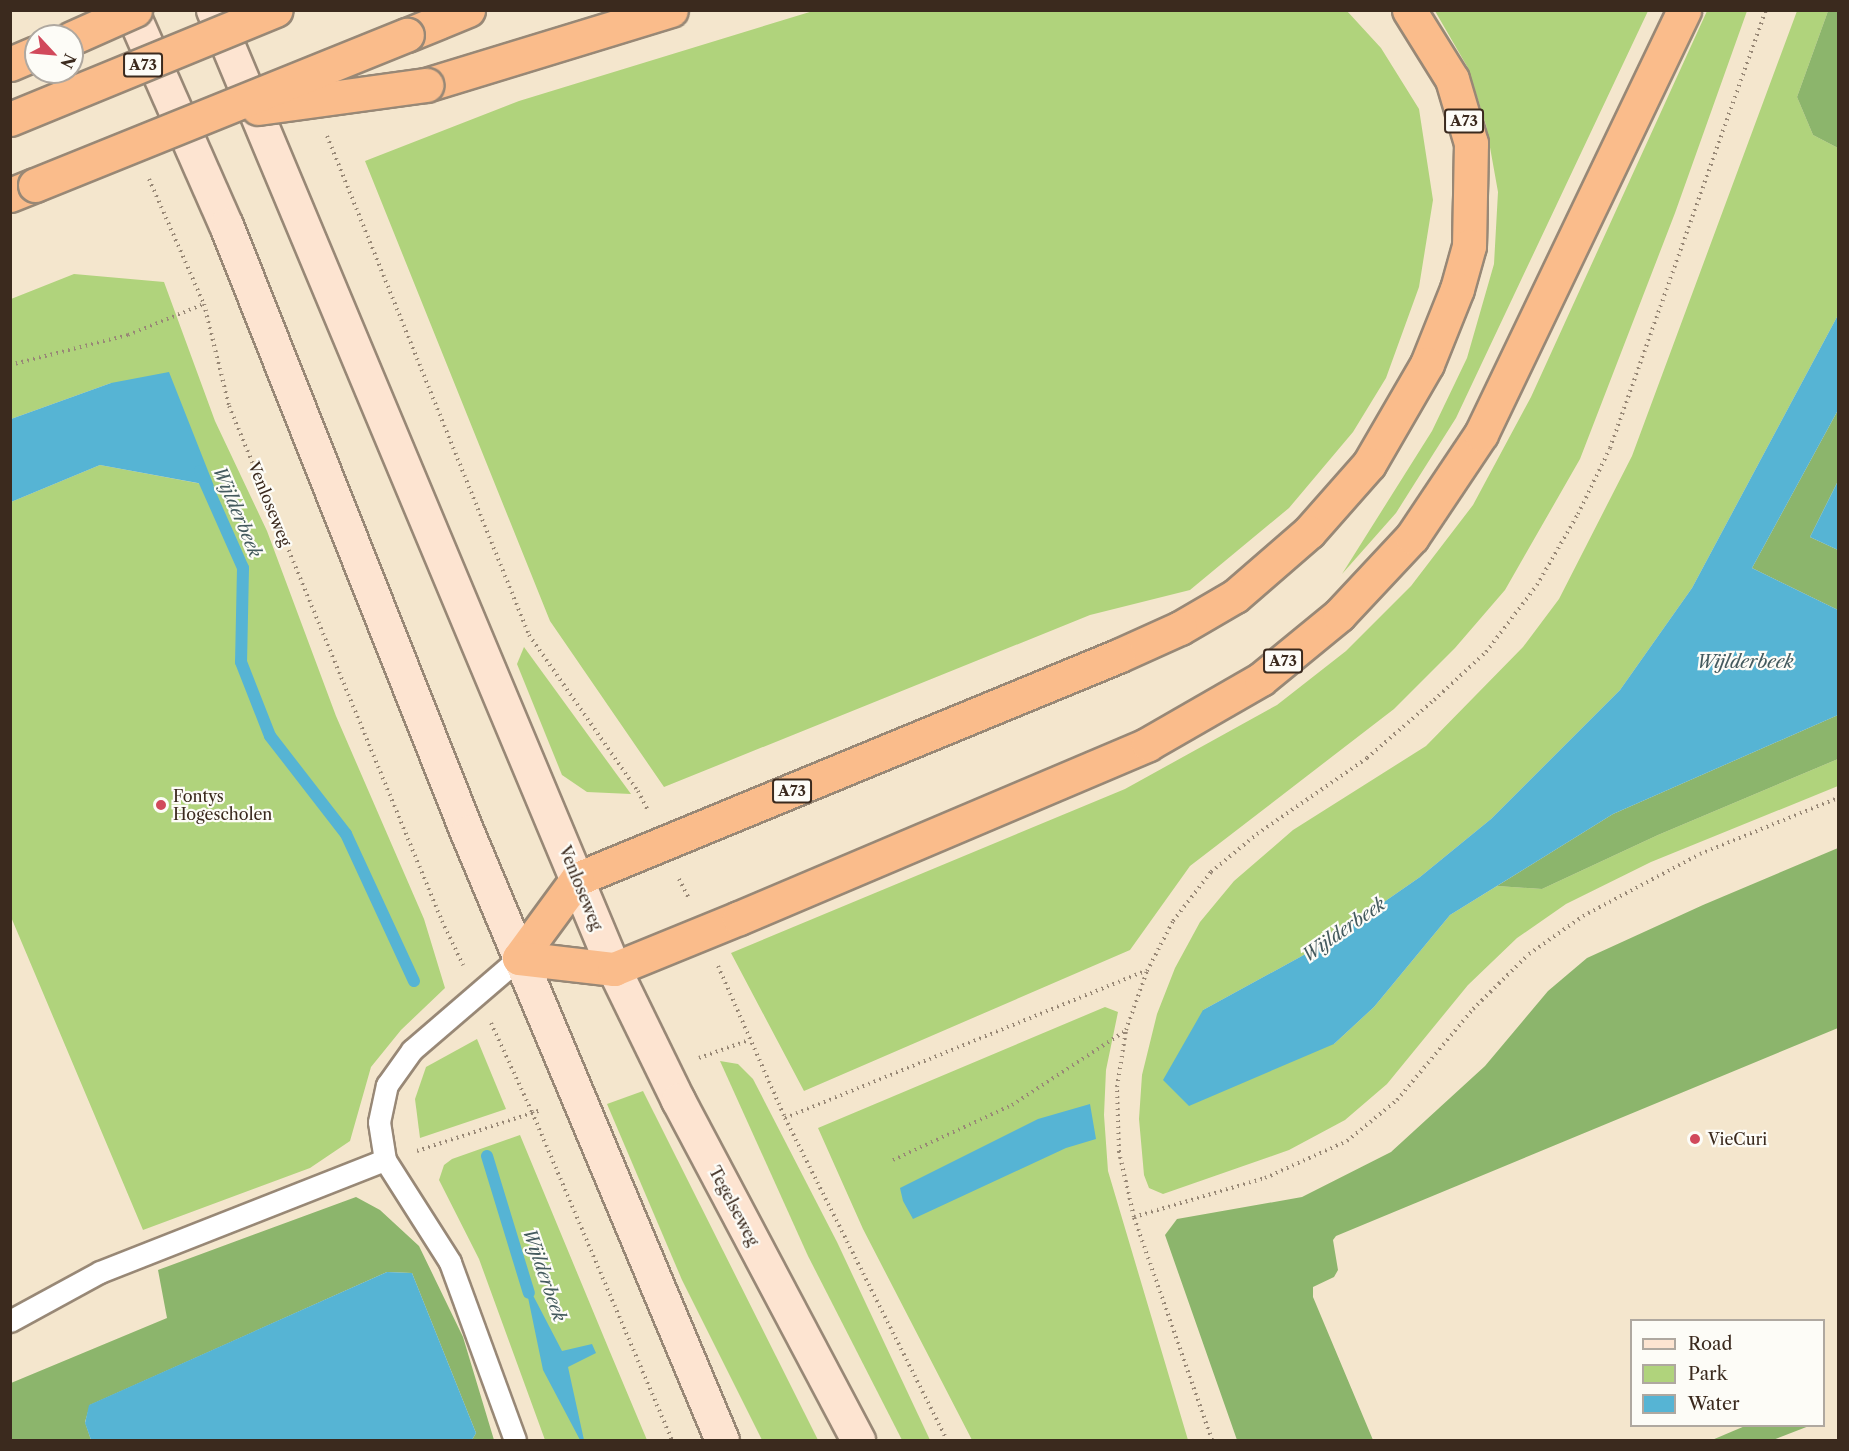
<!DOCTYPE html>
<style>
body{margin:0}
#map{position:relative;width:1849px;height:1451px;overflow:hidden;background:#f4e6cd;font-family:"Libre Caslon Text",serif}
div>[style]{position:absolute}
.green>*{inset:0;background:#b0d37c}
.forest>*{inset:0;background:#8cb56c}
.water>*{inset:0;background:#56b4d4}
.stream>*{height:12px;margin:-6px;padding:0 6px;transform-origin:6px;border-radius:6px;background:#56b4d4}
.path>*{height:4px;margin-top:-2px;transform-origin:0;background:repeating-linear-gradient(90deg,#988876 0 1.5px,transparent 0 6px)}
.roads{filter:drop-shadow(2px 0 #988876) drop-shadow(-2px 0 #988876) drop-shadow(0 2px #988876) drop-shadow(0 -2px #988876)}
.service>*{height:21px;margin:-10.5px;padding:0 10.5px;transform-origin:10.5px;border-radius:10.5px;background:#fff}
.secondary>*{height:33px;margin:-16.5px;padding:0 16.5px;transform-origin:16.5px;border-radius:16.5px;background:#fde4d1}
.motorway>*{height:33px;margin:-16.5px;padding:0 16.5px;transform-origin:16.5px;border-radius:16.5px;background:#fabc8b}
.bridges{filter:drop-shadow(2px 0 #988876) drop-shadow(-2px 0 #988876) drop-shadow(0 2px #988876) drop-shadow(0 -2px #988876)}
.motorway-bridge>*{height:33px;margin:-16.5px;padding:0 16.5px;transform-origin:16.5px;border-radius:16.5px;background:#fabc8b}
.dots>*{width:16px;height:16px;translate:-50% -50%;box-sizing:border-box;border:3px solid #fdfcf7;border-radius:50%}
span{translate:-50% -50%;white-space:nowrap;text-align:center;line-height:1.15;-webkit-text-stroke:4.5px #fdfcf7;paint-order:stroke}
.shield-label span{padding:2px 4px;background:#fdfcf7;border:2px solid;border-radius:4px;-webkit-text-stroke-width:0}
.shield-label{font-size:15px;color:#3b2a1e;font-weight:700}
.street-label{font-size:16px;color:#3b2a1e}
.poi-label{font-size:16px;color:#3b2a1e}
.left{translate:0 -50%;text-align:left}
.water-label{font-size:18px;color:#445a5e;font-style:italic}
.frame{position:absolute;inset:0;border:12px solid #3b2a1e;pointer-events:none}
.legend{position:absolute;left:1630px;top:1319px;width:195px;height:108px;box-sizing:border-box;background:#fdfcf7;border:2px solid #afa8a0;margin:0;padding:8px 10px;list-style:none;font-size:18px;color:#3b2a1e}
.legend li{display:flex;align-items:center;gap:12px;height:30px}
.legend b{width:30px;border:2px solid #afa8a0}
.north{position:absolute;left:24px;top:24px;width:60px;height:60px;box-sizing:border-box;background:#fdfcf7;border:2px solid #afa8a0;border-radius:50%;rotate:116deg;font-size:16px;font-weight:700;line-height:24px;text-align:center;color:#3b2a1e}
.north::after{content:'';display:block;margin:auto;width:21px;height:27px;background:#d1495b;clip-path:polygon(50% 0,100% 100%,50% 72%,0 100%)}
</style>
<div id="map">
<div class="green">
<div style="clip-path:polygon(1347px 11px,1381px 48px,1419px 109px,1433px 200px,1419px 287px,1386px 378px,1353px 432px,1289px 508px,1190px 590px,1090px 615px,664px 787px,550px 621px,365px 161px,519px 101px,813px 11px)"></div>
<div style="clip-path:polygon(1435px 11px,1648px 11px,1456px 418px,1396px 513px,1342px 574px,1432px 431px,1467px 358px,1494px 264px,1498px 192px,1486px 125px,1468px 68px)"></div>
<div style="clip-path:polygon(1707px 11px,1747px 11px,1675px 213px,1580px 459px,1505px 590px,1455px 648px,1394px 709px,1190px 866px,1130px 950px,804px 1091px,731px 953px,1125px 789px,1277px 705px,1346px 651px,1411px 586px,1473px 505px,1531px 397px)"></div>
<div style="clip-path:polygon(1797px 11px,1828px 11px,1797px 97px,1813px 135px,1838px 148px,1838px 315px,1692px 588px,1620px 690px,1491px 819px,1420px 877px,1322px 945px,1203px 1010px,1334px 1044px,1374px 1007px,1450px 915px,1497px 886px,1542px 889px,1658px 835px,1838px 759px,1838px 786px,1651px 862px,1566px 904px,1517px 938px,1468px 985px,1387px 1084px,1345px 1120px,1289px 1150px,1163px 1194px,1149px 1188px,1144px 1175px,1139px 1119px,1142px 1075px,1157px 1014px,1175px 968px,1200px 922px,1234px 881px,1293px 830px,1426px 746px,1523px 647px,1559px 599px,1632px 456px)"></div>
<div style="clip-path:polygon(74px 274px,164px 282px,215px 421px,267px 531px,336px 716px,424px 919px,445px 988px,401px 1030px,371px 1067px,350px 1141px,310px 1168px,143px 1230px,11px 917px,11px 502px,100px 465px,213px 486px,111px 383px,11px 419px,11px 299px)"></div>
<div style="clip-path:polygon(524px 647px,631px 794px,587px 792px,562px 775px,517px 664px)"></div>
<div style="clip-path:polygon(1105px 1007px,1118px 1012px,1106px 1070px,1104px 1115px,1108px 1171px,1188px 1440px,972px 1440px,863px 1229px,818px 1128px)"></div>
<div style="clip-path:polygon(477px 1039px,506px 1109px,420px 1138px,415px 1099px,426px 1067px)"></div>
<div style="clip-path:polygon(720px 1061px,738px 1064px,753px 1079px,837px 1242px,930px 1440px,902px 1440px,808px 1256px)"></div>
<div style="clip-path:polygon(643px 1091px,818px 1440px,762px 1440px,682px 1280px,607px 1104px)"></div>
<div style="clip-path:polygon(520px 1135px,610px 1352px,647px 1440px,545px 1440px,479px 1259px,439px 1180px,444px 1165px,452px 1159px)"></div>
</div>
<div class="forest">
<div style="clip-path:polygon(1828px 11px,1838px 11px,1838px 148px,1813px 135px,1797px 97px)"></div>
<div style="clip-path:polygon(1838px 410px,1838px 481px,1810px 537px,1838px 550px,1838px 610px,1752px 568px)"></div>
<div style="clip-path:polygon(1838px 715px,1838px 759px,1658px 835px,1542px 889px,1497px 886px,1613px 814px)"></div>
<div style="clip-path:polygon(1838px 848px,1838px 1028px,1336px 1236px,1333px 1240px,1338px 1270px,1334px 1277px,1313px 1287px,1313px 1297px,1373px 1440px,1237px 1440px,1165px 1235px,1177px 1219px,1302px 1197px,1391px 1152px,1485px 1066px,1548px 991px,1587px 958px,1703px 905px)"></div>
<div style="clip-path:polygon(356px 1197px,380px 1210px,419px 1246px,463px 1337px,494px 1440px,472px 1440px,476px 1433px,412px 1273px,387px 1272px,90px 1405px,85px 1422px,91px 1440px,11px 1440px,11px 1383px,167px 1318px,158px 1270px)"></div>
<div style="clip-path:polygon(1745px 1426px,1809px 1426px,1773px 1440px,1712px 1440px)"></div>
</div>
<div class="water">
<div style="clip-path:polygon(1838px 315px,1838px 410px,1752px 568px,1838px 610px,1838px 715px,1613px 814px,1450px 915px,1374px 1007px,1334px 1044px,1189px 1106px,1163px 1080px,1203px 1010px,1322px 945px,1420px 877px,1491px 819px,1620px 690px,1692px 588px)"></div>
<div style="clip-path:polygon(169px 372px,214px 486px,100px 465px,11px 502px,11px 419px,111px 383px)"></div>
<div style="clip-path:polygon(1838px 481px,1838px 550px,1810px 537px)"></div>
<div style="clip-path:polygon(1090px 1104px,1096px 1139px,1066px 1148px,913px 1219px,903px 1201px,900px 1188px,1038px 1119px)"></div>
<div style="clip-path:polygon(387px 1272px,412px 1273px,476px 1433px,472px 1440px,91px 1440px,85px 1423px,89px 1405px)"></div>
<div style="clip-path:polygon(524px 1278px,562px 1351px,592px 1344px,596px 1353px,568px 1367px,584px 1440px,580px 1440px,543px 1370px)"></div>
</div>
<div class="stream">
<div style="left:200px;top:471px;width:106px;rotate:66.1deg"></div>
<div style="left:243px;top:568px;width:94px;rotate:91.2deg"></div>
<div style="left:241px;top:662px;width:79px;rotate:68.6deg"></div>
<div style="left:270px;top:736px;width:124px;rotate:52.2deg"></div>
<div style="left:346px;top:834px;width:162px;rotate:65.2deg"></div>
<div style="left:487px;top:1156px;width:143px;rotate:73deg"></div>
</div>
<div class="path">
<div style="left:327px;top:136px;width:538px;rotate:67.96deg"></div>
<div style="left:529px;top:635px;width:190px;rotate:55.1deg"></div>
<div style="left:638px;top:791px;width:20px;rotate:63deg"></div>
<div style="left:149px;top:179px;width:137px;rotate:66.3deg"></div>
<div style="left:204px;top:304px;width:105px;rotate:76.2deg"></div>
<div style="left:229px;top:406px;width:557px;rotate:67.53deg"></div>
<div style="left:442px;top:921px;width:49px;rotate:64.5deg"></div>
<div style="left:10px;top:365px;width:122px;rotate:-14.3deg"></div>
<div style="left:128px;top:335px;width:82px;rotate:-22.2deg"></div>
<div style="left:679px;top:879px;width:22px;rotate:63deg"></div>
<div style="left:718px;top:966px;width:166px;rotate:66.2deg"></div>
<div style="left:785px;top:1118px;width:360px;rotate:63.3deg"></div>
<div style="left:491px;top:1023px;width:98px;rotate:65.3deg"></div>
<div style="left:532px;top:1112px;width:357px;rotate:66.9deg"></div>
<div style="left:699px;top:1058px;width:53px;rotate:-19.8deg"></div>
<div style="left:785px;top:1118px;width:390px;rotate:-22.2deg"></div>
<div style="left:417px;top:1151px;width:131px;rotate:-18.3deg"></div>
<div style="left:893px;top:1160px;width:131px;rotate:-24.8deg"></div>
<div style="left:1012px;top:1105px;width:135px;rotate:-33.2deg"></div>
<div style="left:1134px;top:1217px;width:137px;rotate:-16.6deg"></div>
<div style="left:1265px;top:1178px;width:90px;rotate:-24.3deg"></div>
<div style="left:1347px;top:1141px;width:65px;rotate:-39.4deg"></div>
<div style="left:1397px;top:1100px;width:119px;rotate:-50.1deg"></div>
<div style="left:1473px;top:1009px;width:78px;rotate:-44.5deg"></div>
<div style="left:1529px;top:954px;width:66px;rotate:-35.1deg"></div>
<div style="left:1583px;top:916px;width:132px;rotate:-27.9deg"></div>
<div style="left:1700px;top:854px;width:149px;rotate:-22.1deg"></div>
<div style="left:1212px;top:1440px;width:236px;rotate:-109.3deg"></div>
<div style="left:1134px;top:1217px;width:67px;rotate:-103deg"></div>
<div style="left:1119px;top:1152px;width:65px;rotate:-91.8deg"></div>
<div style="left:1117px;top:1087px;width:58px;rotate:-81deg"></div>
<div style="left:1126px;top:1030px;width:63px;rotate:-70.4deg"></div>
<div style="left:1147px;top:971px;width:56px;rotate:-62.5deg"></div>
<div style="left:1173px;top:921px;width:62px;rotate:-52.2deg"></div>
<div style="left:1211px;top:872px;width:60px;rotate:-39.6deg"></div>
<div style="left:1257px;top:834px;width:134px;rotate:-34.6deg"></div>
<div style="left:1367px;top:758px;width:89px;rotate:-40.9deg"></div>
<div style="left:1434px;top:700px;width:71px;rotate:-42.7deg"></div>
<div style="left:1486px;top:652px;width:84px;rotate:-52.7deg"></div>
<div style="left:1537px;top:585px;width:82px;rotate:-60deg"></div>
<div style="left:1578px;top:514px;width:73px;rotate:-64.1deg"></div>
<div style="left:1610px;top:448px;width:465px;rotate:-70.4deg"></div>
</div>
<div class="roads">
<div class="service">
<div style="left:10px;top:1321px;width:102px;rotate:-28.6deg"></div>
<div style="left:100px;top:1272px;width:306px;rotate:-21.5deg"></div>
<div style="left:515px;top:1440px;width:189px;rotate:-110.1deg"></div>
<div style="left:450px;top:1262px;width:121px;rotate:-122.5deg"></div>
<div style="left:385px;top:1160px;width:38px;rotate:-99deg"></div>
<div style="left:379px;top:1122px;width:38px;rotate:-78deg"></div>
<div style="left:387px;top:1085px;width:43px;rotate:-54.5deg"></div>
<div style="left:412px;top:1050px;width:141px;rotate:-40.7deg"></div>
</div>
<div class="secondary">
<div style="left:131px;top:10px;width:235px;rotate:66.2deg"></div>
<div style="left:226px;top:225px;width:653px;rotate:68.35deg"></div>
<div style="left:467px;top:832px;width:659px;rotate:67.25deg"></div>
<div style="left:213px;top:10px;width:1039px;rotate:67.31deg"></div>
<div style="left:614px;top:969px;width:146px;rotate:64deg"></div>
<div style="left:678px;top:1100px;width:385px;rotate:62.1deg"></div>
</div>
<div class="motorway">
<div style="left:1409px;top:10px;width:81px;rotate:58.1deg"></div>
<div style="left:1452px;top:79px;width:67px;rotate:73.5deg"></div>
<div style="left:1471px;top:143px;width:103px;rotate:91.1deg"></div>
<div style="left:1469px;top:246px;width:45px;rotate:105.6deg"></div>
<div style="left:1457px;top:289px;width:81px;rotate:111.8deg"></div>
<div style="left:1427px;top:364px;width:116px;rotate:120.1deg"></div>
<div style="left:1369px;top:464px;width:91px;rotate:131.4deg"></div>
<div style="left:1309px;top:532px;width:98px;rotate:139.1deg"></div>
<div style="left:1235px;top:596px;width:64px;rotate:149.8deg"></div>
<div style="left:1180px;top:628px;width:68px;rotate:155.7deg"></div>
<div style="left:1118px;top:656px;width:585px;rotate:157.6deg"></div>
<div style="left:577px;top:879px;width:98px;rotate:126.3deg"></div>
<div style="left:519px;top:958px;width:96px;rotate:6.6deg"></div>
<div style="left:614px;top:969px;width:135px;rotate:-22.2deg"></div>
<div style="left:739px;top:918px;width:444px;rotate:-23deg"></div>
<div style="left:1148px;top:744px;width:130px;rotate:-29.9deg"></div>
<div style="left:1261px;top:679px;width:101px;rotate:-39.4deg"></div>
<div style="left:1339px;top:615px;width:107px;rotate:-46.9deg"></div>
<div style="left:1412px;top:537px;width:124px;rotate:-56.2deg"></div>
<div style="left:1481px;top:434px;width:470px;rotate:-64.4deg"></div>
<div style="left:407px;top:35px;width:66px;rotate:-22.3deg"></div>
<div style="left:10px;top:64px;width:28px;rotate:-23deg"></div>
<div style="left:426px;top:85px;width:256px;rotate:-17deg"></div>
<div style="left:10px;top:195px;width:27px;rotate:-22deg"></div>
</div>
</div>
<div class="bridges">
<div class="motorway-bridge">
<div style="left:72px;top:38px;width:69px;rotate:-24deg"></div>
<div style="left:258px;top:108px;width:170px;rotate:-7.8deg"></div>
<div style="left:10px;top:119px;width:287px;rotate:-22.3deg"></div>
<div style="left:35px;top:185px;width:401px;rotate:-22deg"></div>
</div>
</div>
<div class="dots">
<div style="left:161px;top:805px;background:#d1495b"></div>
<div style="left:1695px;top:1139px;background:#d1495b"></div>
</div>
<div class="shield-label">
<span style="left:143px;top:65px">A73</span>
<span style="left:1464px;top:121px">A73</span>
<span style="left:1283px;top:661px">A73</span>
<span style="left:792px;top:791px">A73</span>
</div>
<div class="street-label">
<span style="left:270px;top:504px;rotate:68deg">Venloseweg</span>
<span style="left:581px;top:888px;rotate:68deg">Venloseweg</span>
<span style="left:734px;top:1206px;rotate:62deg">Tegelseweg</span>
</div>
<div class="poi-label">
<span class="left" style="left:173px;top:805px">Fontys<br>Hogescholen</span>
<span class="left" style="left:1708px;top:1139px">VieCuri</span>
</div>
<div class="water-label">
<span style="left:237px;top:512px;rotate:67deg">Wijlderbeek</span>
<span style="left:1745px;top:662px">Wijlderbeek</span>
<span style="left:1344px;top:930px;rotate:-35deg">Wijlderbeek</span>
<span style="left:544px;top:1275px;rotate:71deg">Wijlderbeek</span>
</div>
<div class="frame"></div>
<ul class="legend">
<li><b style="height:8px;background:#fde4d1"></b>Road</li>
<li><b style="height:16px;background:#b0d37c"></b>Park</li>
<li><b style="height:16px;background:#56b4d4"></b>Water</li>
</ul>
<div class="north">N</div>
</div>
